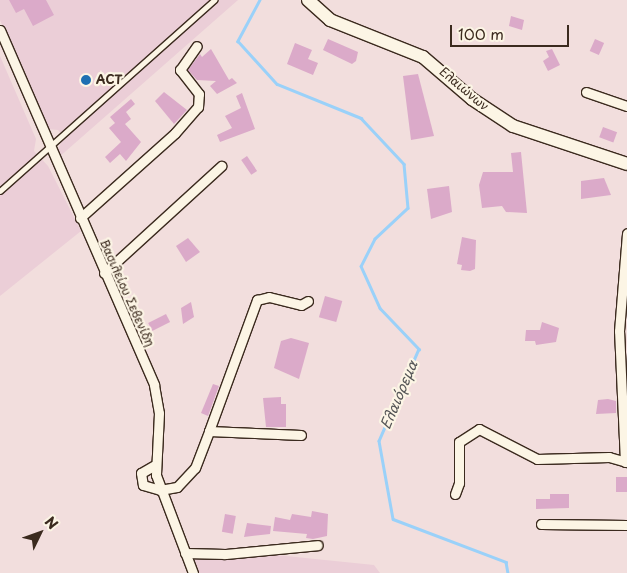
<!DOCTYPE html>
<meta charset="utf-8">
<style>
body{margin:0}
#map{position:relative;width:627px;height:573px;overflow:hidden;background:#f2dedd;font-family:"Playpen Sans",sans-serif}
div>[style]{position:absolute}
.built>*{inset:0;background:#ebced7}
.stream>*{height:2.5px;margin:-1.25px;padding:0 1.25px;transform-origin:1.25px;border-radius:1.25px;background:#9ad1f9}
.building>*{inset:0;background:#dbaac9;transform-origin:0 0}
.roads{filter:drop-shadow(1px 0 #3b2a1e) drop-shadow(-1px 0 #3b2a1e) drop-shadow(0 1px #3b2a1e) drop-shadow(0 -1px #3b2a1e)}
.lane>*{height:4.5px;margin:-2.25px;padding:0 2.25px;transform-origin:2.25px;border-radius:2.25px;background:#fcf5e5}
.street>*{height:9px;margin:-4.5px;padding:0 4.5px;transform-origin:4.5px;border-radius:4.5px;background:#fcf5e5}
.secondary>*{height:12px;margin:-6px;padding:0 6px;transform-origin:6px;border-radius:6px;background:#fcf5e5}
.dots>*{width:14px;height:14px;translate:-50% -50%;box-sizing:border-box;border:2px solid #fcf5e5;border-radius:50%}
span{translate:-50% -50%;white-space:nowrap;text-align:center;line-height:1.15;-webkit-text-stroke:4.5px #fcf5e5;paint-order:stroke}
.poi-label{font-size:12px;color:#3b2a1e;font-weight:700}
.left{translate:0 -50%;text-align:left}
.street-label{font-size:12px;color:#3b2a1e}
.water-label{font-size:14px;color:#535455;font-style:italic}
.north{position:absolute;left:15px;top:508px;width:50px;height:50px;-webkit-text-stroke:4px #fcf5e5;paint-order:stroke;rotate:48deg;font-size:14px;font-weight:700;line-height:20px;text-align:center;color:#3b2a1e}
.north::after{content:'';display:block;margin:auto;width:18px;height:22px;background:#3b2a1e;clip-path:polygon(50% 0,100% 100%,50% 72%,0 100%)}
.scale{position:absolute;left:450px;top:25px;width:119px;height:22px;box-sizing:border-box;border:2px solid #3b2a1e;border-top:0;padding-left:6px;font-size:15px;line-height:18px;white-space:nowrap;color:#3b2a1e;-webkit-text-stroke:4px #fcf5e5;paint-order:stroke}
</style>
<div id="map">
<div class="built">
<div style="clip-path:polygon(0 0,238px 0,58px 158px,57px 151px,64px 137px,58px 130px,47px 129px,0 20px)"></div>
<div style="clip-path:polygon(0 56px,36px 139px,34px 151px,48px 166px,81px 231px,0 296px)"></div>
<div style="clip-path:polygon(276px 555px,374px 565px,380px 573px,197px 573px,192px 557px)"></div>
</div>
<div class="stream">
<div style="left:260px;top:0;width:47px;rotate:118.2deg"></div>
<div style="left:238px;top:41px;width:58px;rotate:47.8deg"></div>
<div style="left:277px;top:84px;width:91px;rotate:22deg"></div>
<div style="left:361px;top:118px;width:63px;rotate:46.9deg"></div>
<div style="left:404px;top:164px;width:44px;rotate:84.8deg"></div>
<div style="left:408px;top:208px;width:45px;rotate:136.8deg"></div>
<div style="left:375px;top:239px;width:30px;rotate:117deg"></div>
<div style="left:361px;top:266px;width:46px;rotate:65.7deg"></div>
<div style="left:380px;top:308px;width:57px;rotate:46.4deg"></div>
<div style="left:419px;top:349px;width:100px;rotate:113.5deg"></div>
<div style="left:379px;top:441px;width:79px;rotate:79.8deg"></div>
<div style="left:393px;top:519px;width:121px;rotate:20.8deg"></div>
<div style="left:506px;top:562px;width:11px;rotate:80deg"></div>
</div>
<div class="building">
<div style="clip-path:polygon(9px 0,46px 0,54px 15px,33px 26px,24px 9px,16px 13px)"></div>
<div style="clip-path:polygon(511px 16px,524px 20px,522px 30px,509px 26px)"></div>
<div style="clip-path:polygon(328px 39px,358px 52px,356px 61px,352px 64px,323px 50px)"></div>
<div style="left:595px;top:39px;width:10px;height:13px;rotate:24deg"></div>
<div style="clip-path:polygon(295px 43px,312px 50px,308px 59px,318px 63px,313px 75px,287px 64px)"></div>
<div style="clip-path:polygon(211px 49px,229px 80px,232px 78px,237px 83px,217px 94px,210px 86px,216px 81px,197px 80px,188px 70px,200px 54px,202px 57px)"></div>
<div style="clip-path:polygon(552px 49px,560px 65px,548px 71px,543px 61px,549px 57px,546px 51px)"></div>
<div style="clip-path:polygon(418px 74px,434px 136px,411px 140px,403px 76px)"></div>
<div style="clip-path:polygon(164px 92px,187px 110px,174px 124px,155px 101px)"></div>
<div style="clip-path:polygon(242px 93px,255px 129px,220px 142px,217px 135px,232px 128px,225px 116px,241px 108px,236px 96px)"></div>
<div style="clip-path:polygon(131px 99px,135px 104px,126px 112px,131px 119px,125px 124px,141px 142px,126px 161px,120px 154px,110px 163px,105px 157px,121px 142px,109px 128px,115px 123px,110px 117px)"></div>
<div style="left:603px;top:127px;width:15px;height:11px;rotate:20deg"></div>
<div style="clip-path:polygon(521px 152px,527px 213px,506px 212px,502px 206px,482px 208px,479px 185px,483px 172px,513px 172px,511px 153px)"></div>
<div style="left:247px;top:156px;width:18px;height:7px;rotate:56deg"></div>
<div style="clip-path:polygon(604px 178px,611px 195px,581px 199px,581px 181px)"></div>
<div style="clip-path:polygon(449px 186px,452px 212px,431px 219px,427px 189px)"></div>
<div style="clip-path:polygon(462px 237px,476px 240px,475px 269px,470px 271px,461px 270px,462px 265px,457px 264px)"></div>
<div style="clip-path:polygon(188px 238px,200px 252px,186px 262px,176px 246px)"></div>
<div style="left:325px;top:296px;width:18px;height:22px;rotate:16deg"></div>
<div style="clip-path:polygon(191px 302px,194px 317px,183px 324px,181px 308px)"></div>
<div style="left:166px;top:314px;width:9px;height:20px;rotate:63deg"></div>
<div style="clip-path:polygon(542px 322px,559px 328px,556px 342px,536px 345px,535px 341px,525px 341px,526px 330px,540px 330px)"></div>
<div style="clip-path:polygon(291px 338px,309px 343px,299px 379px,274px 368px,281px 341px)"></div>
<div style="clip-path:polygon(213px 384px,219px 386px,208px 416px,201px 413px)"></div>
<div style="clip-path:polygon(281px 397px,281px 404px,286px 404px,286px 427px,266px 427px,263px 398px)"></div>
<div style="clip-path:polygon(608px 399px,616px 401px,616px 413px,596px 414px,598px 400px)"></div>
<div style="left:616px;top:477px;width:11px;height:15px"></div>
<div style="clip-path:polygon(550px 494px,569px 494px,569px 508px,536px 509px,536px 499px,550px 499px)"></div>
<div style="clip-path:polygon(312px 511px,328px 514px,327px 536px,313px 539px,306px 538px,307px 534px,273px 531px,275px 517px,290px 520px,292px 514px,311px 517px)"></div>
<div style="left:225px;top:514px;width:11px;height:18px;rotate:10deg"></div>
<div style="clip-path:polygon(247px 523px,271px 526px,270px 534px,244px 537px)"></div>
</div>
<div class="roads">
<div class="lane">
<div style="left:0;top:191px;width:287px;rotate:-41.7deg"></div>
</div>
<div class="street">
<div style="left:0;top:30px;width:387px;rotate:66.5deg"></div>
<div style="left:154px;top:385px;width:28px;rotate:80deg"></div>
<div style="left:159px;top:413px;width:62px;rotate:92.8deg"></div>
<div style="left:156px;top:475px;width:105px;rotate:69.3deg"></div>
<div style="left:586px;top:92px;width:43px;rotate:18.9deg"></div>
<div style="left:80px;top:218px;width:127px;rotate:-41.8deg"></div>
<div style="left:175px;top:133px;width:35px;rotate:-49deg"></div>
<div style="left:198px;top:107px;width:13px;rotate:-86deg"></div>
<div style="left:199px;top:94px;width:31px;rotate:-128deg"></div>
<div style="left:180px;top:70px;width:29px;rotate:-55deg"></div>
<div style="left:104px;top:273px;width:159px;rotate:-42.4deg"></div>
<div style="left:209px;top:431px;width:140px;rotate:-69.9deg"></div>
<div style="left:257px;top:300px;width:12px;rotate:-14deg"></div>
<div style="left:269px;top:297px;width:33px;rotate:14deg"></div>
<div style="left:301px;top:305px;width:8px;rotate:-30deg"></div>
<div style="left:625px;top:462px;width:131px;rotate:-92.6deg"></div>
<div style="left:619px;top:331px;width:98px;rotate:-85.3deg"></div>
<div style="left:155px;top:465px;width:16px;rotate:150deg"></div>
<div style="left:141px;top:473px;width:12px;rotate:81deg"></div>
<div style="left:143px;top:485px;width:18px;rotate:16deg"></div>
<div style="left:160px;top:490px;width:17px;rotate:-10deg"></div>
<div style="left:177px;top:487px;width:26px;rotate:-47deg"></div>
<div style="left:195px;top:468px;width:40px;rotate:-69deg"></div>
<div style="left:209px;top:431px;width:92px;rotate:2.5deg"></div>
<div style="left:455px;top:494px;width:12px;rotate:-70deg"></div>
<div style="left:459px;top:483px;width:41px;rotate:-90deg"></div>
<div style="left:459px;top:442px;width:24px;rotate:-33deg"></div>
<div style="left:479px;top:429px;width:65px;rotate:27.3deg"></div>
<div style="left:537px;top:459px;width:72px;rotate:-1.6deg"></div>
<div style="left:609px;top:457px;width:19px;rotate:16deg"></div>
<div style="left:541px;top:524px;width:86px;rotate:0.7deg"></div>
<div style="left:185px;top:553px;width:40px;rotate:1.4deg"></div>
<div style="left:225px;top:554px;width:93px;rotate:-5.5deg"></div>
</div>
<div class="secondary">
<div style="left:308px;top:0;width:30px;rotate:42deg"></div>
<div style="left:330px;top:20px;width:100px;rotate:21.7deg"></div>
<div style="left:423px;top:57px;width:65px;rotate:40.6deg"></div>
<div style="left:472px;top:99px;width:49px;rotate:33.4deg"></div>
<div style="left:513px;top:126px;width:120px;rotate:18.4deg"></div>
</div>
</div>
<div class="dots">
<div style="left:86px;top:80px;background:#1f6fb2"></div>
</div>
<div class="poi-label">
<span class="left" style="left:96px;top:80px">ACT</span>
</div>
<div class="street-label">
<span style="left:464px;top:89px;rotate:40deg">Ελαιώνων</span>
<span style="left:127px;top:293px;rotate:66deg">Βασιλείου Σεβενίδη</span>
</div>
<div class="water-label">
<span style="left:399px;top:395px;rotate:-67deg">Ελαιόρεμα</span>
</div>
<div class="north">N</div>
<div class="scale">100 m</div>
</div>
